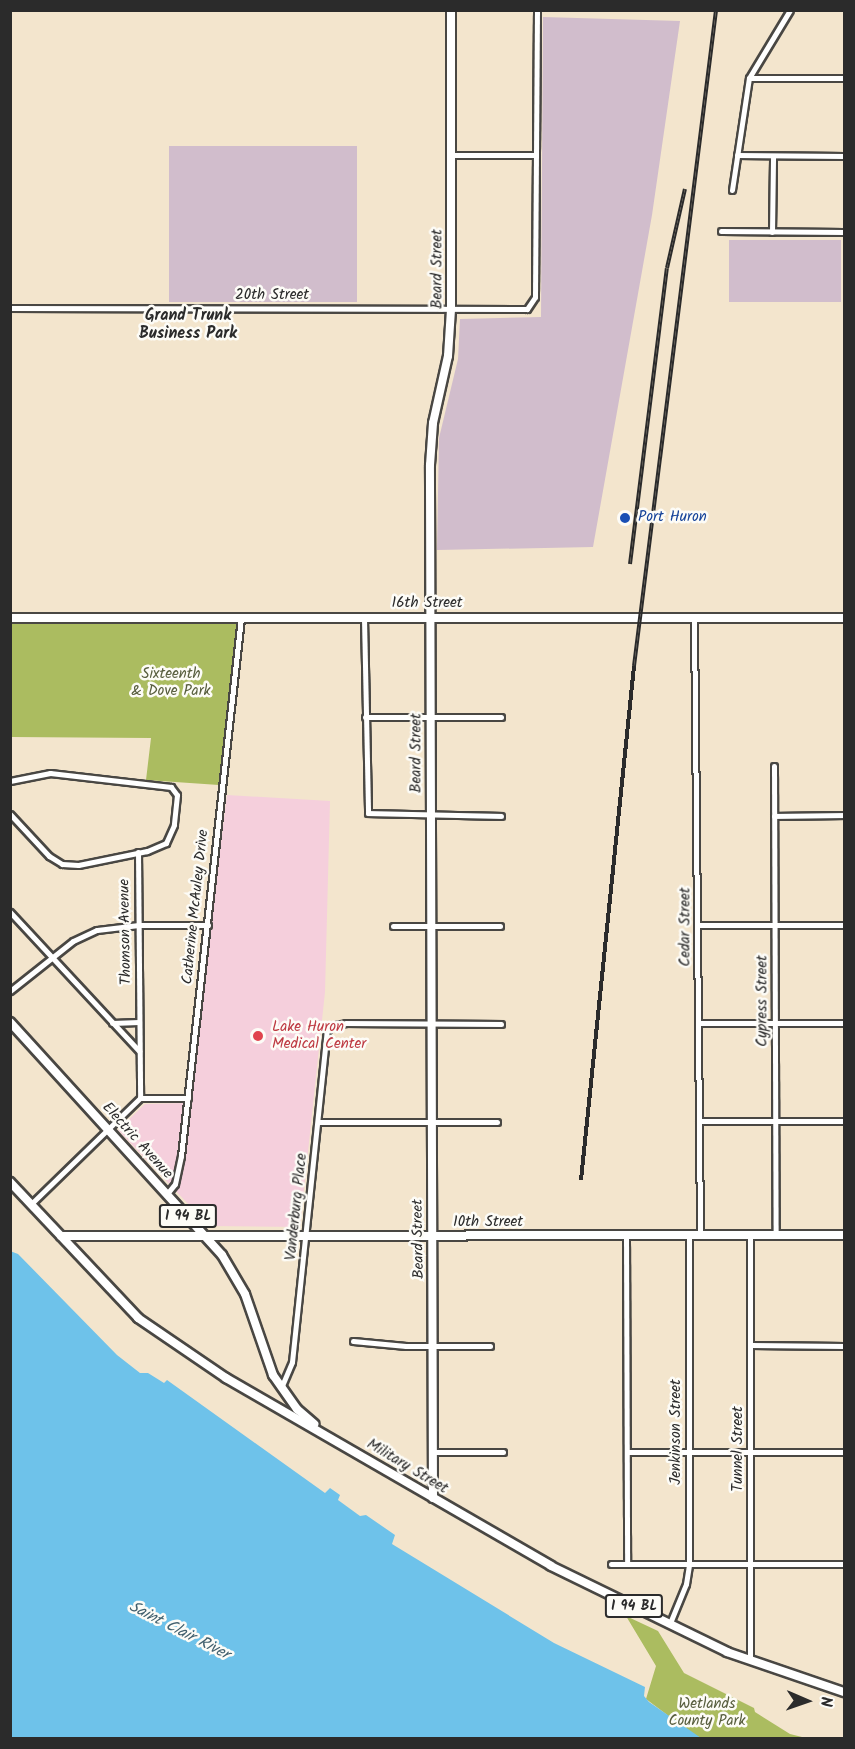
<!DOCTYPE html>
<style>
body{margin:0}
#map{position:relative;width:855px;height:1749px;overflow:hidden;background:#f3e5cd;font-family:Kalam,sans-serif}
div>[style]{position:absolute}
.built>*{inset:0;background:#f5cfdc}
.industrial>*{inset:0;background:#d1bdcc;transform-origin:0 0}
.green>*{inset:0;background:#abbc60}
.water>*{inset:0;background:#6ec2ea}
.roads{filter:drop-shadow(2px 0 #494743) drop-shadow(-2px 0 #494743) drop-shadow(0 2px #494743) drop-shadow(0 -2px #494743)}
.street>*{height:5px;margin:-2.5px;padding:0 2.5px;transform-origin:2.5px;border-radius:2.5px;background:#fff}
.secondary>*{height:8px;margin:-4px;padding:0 4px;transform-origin:4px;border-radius:4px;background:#fff}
.primary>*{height:8px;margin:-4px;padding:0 4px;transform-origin:4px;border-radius:4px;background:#fff}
.rail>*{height:4px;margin-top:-2px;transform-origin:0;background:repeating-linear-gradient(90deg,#fdfcf7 0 4.5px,#2b2b2b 0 9px);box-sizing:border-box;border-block:2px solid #2b2b2b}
.dots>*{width:16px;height:16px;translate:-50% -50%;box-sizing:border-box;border:3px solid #fdfcf7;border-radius:50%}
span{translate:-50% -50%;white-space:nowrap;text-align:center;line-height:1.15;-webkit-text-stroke:5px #fdfcf7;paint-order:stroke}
.shield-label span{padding:2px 4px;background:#fdfcf7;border:2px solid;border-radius:4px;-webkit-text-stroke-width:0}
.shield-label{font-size:14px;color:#2b2b2b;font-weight:700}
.street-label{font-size:15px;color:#2b2b2b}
.transit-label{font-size:15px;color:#164399}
.left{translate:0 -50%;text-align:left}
.park-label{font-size:15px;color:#585e3e}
.health-label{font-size:15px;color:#be3a42}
.neighbourhood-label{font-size:16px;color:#2b2b2b;font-weight:700}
.water-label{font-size:16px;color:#42606e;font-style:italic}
.frame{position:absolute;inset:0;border:12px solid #2b2b2b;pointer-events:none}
.north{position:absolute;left:777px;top:1671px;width:60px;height:60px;-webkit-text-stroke:4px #fdfcf7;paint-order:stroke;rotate:92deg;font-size:16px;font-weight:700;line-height:24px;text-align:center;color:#2b2b2b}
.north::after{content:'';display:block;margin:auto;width:21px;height:27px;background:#2b2b2b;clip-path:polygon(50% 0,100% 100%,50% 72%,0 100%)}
</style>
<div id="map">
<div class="built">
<div style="clip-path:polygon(227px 795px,330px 801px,325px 992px,300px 1227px,209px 1226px,118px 1130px,145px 1104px,188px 1103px)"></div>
</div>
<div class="industrial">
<div style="clip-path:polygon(543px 17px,680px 21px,652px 215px,593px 547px,437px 550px,439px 438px,458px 359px,460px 319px,541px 317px)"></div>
<div style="left:169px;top:146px;width:188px;height:156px"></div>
<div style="left:841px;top:240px;width:62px;height:112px;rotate:90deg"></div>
</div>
<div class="green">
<div style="clip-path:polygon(11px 624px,237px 624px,219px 785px,146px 780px,151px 738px,11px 737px)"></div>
<div style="clip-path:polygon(626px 1616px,658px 1631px,684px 1673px,754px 1708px,755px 1712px,790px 1734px,806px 1738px,701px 1738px,694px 1735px,646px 1699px,656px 1666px)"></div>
</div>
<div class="water">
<div style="clip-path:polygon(10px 1251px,18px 1254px,117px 1355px,140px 1373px,148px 1373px,164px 1383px,167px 1380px,325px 1493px,330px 1488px,340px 1495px,338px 1500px,360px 1516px,366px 1515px,395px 1535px,392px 1544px,554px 1643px,645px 1687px,644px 1696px,649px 1702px,701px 1738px,11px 1738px)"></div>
</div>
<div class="roads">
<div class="street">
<div style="left:749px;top:78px;width:95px"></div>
<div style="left:451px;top:155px;width:85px"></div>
<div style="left:737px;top:155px;width:107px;rotate:0.5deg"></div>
<div style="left:732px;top:190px;width:113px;rotate:-81.4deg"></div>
<div style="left:749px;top:78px;width:79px;rotate:-58.9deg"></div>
<div style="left:721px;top:231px;width:123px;rotate:0.5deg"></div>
<div style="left:772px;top:232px;width:76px;rotate:-89.2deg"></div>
<div style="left:10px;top:308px;width:517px;rotate:0.11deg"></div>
<div style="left:527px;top:309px;width:14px;rotate:-56deg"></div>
<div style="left:535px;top:297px;width:287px;rotate:-89.6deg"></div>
<div style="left:364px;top:618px;width:195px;rotate:88.8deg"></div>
<div style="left:368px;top:813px;width:133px;rotate:1.3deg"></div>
<div style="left:694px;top:618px;width:618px;rotate:89.44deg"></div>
<div style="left:365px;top:717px;width:136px"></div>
<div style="left:774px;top:766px;width:470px;rotate:89.8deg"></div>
<div style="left:10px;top:781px;width:41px;rotate:-11.3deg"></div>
<div style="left:50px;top:773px;width:122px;rotate:6.6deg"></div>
<div style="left:171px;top:787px;width:10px;rotate:53deg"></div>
<div style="left:177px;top:795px;width:30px;rotate:96deg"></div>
<div style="left:174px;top:825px;width:20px;rotate:114deg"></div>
<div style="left:166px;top:843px;width:21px;rotate:157deg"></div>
<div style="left:147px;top:851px;width:70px;rotate:168.5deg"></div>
<div style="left:78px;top:865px;width:16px;rotate:-176deg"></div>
<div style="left:62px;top:864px;width:15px;rotate:-148deg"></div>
<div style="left:49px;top:856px;width:57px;rotate:-132.9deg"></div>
<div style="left:774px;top:816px;width:70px;rotate:-0.8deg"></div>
<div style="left:138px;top:852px;width:246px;rotate:89.5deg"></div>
<div style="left:10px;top:912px;width:190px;rotate:47.1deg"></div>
<div style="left:698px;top:925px;width:146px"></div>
<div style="left:393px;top:926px;width:107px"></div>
<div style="left:10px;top:991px;width:80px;rotate:-38.4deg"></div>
<div style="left:73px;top:941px;width:26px;rotate:-25deg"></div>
<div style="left:97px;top:930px;width:42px;rotate:-6.8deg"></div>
<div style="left:139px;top:925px;width:69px"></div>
<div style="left:112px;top:1023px;width:27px;rotate:-2deg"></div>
<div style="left:698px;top:1023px;width:146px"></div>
<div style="left:140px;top:1098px;width:48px"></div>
<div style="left:699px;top:1121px;width:145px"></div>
<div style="left:318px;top:1122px;width:179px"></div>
<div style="left:166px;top:1195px;width:14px;rotate:-51deg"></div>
<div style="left:175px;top:1184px;width:29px;rotate:-78deg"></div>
<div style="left:181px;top:1156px;width:541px;rotate:-83.64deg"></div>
<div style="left:31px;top:1204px;width:152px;rotate:-44.2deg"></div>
<div style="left:626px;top:1236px;width:328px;rotate:89.8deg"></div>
<div style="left:750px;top:1236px;width:424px;rotate:90deg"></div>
<div style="left:353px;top:1341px;width:53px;rotate:5.4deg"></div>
<div style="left:406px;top:1346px;width:84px"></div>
<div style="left:751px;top:1345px;width:93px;rotate:0.6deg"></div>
<div style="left:281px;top:1388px;width:28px;rotate:-67deg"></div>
<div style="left:292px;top:1362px;width:333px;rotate:-84deg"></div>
<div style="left:327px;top:1031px;width:6px;rotate:-51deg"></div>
<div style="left:331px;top:1026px;width:15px;rotate:-11deg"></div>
<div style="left:346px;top:1023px;width:155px;rotate:0.4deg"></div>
<div style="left:434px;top:1452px;width:69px"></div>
<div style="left:627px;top:1452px;width:217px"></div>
<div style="left:611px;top:1564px;width:233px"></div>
<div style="left:670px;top:1623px;width:42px;rotate:-67.7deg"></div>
<div style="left:686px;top:1584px;width:20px;rotate:-81deg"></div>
<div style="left:689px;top:1564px;width:328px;rotate:-90deg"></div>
</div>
<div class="secondary">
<div style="left:10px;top:618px;width:834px"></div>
<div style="left:61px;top:1236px;width:783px;rotate:-0.07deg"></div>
<div style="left:433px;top:1498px;width:1033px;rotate:-90.17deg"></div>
<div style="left:430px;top:465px;width:42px;rotate:-85.9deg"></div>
<div style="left:433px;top:423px;width:69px;rotate:-77.4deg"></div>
<div style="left:448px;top:356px;width:47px;rotate:-86.3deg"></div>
<div style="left:451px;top:309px;width:299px;rotate:-90deg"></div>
</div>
<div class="primary">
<div style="left:10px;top:1022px;width:315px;rotate:47.7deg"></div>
<div style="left:222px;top:1255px;width:45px;rotate:59.5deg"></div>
<div style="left:245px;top:1294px;width:86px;rotate:70.9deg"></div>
<div style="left:273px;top:1375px;width:42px;rotate:54.8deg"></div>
<div style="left:297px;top:1409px;width:23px;rotate:41deg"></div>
<div style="left:10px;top:1182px;width:187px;rotate:46.7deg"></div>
<div style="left:138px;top:1318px;width:107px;rotate:34.3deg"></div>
<div style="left:226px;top:1378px;width:375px;rotate:30deg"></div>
<div style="left:551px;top:1566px;width:196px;rotate:26deg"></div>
<div style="left:727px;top:1652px;width:124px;rotate:18.9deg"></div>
</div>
</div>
<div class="rail">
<div style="left:630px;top:564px;width:298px;rotate:-82.9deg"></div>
<div style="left:667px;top:268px;width:81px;rotate:-77.2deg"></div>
<div style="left:581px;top:1180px;width:517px;rotate:-84.11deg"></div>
<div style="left:634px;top:666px;width:661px;rotate:-82.87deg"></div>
</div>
<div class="dots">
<div style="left:625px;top:518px;background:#1a4fb4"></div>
<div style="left:258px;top:1036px;background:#e0444e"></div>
</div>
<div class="shield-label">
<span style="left:188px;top:1216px">I 94 BL</span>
<span style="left:634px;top:1606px">I 94 BL</span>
</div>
<div class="street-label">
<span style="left:438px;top:269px;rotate:-90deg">Beard Street</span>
<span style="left:272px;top:296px">20th Street</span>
<span style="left:427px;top:604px">16th Street</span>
<span style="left:417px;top:753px;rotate:-90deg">Beard Street</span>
<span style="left:196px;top:907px;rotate:-84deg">Catherine McAuley Drive</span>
<span style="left:686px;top:927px;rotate:-90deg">Cedar Street</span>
<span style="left:126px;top:932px;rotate:-91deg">Thomson Avenue</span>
<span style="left:763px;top:1001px;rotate:-90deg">Cypress Street</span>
<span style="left:137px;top:1141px;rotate:48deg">Electric Avenue</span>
<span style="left:297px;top:1207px;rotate:-84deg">Vanderburg Place</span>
<span style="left:488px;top:1223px">10th Street</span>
<span style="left:419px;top:1239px;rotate:-91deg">Beard Street</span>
<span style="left:677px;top:1432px;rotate:-90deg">Jenkinson Street</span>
<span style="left:739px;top:1449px;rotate:-90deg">Tunnel Street</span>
<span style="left:407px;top:1467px;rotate:31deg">Military Street</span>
</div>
<div class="transit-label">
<span class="left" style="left:638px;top:518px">Port Huron</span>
</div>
<div class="park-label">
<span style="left:171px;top:683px">Sixteenth<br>&amp; Dove Park</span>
<span style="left:707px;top:1713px">Wetlands<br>County Park</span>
</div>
<div class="health-label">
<span class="left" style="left:272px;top:1036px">Lake Huron<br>Medical Center</span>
</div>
<div class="neighbourhood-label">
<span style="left:188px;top:325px">Grand Trunk<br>Business Park</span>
</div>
<div class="water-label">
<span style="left:179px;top:1631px;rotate:27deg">Saint Clair River</span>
</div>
<div class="frame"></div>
<div class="north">N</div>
</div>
